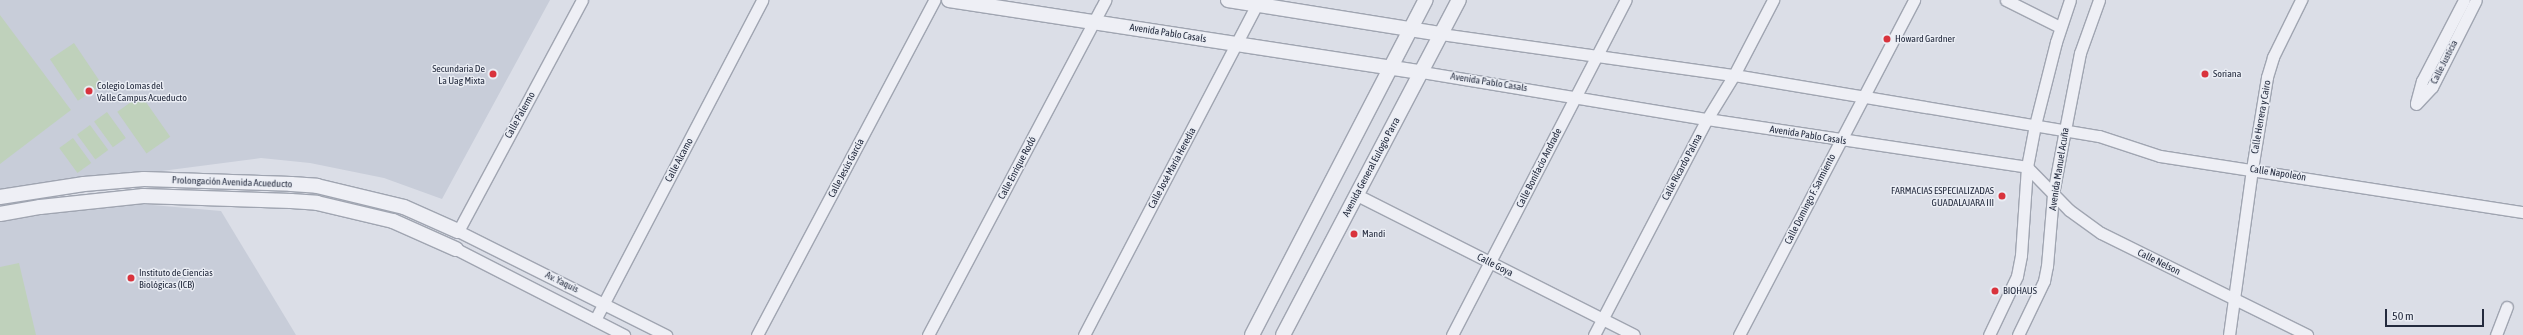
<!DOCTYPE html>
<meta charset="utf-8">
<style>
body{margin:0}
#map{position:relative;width:2523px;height:335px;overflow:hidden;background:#dbdee7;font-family:"Asap Condensed",sans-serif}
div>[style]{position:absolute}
.built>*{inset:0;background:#c8cdd9}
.green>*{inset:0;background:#bfd1bb;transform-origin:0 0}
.roads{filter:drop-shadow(1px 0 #a0a5b1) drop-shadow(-1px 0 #a0a5b1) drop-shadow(0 1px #a0a5b1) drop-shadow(0 -1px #a0a5b1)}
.minor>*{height:11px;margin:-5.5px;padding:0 5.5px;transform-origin:5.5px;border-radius:5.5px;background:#eeeff5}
.tertiary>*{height:14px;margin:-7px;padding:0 7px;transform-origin:7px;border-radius:7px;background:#eeeff5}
.dots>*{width:11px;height:11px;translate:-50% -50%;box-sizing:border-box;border:2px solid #eaedf4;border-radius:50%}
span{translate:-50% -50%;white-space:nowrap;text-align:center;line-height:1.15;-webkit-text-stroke:3px #eaedf4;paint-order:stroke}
.street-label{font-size:10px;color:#242b3e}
.poi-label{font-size:10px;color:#242b3e}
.left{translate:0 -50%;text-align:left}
.right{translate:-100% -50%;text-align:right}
.scale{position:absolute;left:2385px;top:309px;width:99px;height:18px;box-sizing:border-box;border:2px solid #242b3e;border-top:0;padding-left:5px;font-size:12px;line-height:14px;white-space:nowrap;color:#242b3e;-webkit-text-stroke:3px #eaedf4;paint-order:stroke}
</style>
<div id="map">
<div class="built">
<div style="clip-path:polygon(0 0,550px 0,442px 199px,384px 178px,310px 163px,261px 158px,0 192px)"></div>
<div style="clip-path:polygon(118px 202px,221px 211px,296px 335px,0 335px,0 222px)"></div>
</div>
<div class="green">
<div style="clip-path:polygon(0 15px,71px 110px,0 164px)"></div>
<div style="left:74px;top:43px;width:50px;height:29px;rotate:56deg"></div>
<div style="left:141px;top:95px;width:51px;height:29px;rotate:55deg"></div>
<div style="left:107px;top:112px;width:32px;height:16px;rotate:54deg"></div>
<div style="left:90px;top:125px;width:31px;height:16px;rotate:54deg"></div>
<div style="left:73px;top:138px;width:31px;height:17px;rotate:54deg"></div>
<div style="clip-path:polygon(19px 263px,36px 335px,0 335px,0 267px)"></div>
</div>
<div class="roads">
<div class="minor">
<div style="left:582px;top:0;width:262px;rotate:118.2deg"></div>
<div style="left:458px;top:231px;width:233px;rotate:26.6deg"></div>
<div style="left:2006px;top:0;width:60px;rotate:26.6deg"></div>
<div style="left:1441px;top:34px;width:296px;rotate:8deg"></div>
<div style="left:1734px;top:75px;width:370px;rotate:9.5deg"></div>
<div style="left:2099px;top:136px;width:64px;rotate:18.2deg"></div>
<div style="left:2160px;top:156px;width:367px;rotate:8.8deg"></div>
<div style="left:1422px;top:72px;width:289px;rotate:9.4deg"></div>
<div style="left:1707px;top:119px;width:324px;rotate:8.5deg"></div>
<div style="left:2027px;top:167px;width:60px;rotate:45.7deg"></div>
<div style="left:2069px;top:210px;width:39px;rotate:36deg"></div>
<div style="left:2101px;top:233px;width:230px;rotate:26.3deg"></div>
<div style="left:2416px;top:103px;width:23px;rotate:-75deg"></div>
<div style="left:2422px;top:81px;width:91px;rotate:-62.6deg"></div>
<div style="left:2416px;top:104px;width:23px;rotate:-47deg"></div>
<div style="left:2432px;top:87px;width:97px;rotate:-63.2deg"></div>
<div style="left:1357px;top:195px;width:310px;rotate:26.8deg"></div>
<div style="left:456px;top:249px;width:189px;rotate:27.1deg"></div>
<div style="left:595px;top:320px;width:361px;rotate:-62.4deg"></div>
<div style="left:757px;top:335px;width:379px;rotate:-62.1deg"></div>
<div style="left:928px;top:335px;width:379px;rotate:-62.1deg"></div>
<div style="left:1084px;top:335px;width:378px;rotate:-62.4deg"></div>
<div style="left:1452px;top:335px;width:377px;rotate:-62.6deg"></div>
<div style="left:1594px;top:335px;width:244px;rotate:-62.4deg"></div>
<div style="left:1707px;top:119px;width:52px;rotate:-58.5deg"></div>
<div style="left:1734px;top:75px;width:85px;rotate:-62.5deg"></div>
<div style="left:1739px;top:335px;width:378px;rotate:-62.4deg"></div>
<div style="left:1989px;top:335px;width:65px;rotate:-64.6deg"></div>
<div style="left:2017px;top:276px;width:21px;rotate:-79deg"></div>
<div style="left:2021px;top:255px;width:88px;rotate:-86.1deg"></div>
<div style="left:2027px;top:167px;width:43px;rotate:-79.2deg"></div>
<div style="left:2035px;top:125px;width:86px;rotate:-75.8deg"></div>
<div style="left:2056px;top:42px;width:44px;rotate:-71.6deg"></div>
<div style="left:2018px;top:335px;width:60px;rotate:-64.3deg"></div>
<div style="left:2044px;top:281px;width:15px;rotate:-79deg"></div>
<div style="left:2047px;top:266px;width:72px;rotate:-85.2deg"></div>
<div style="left:2053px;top:194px;width:65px;rotate:-79.4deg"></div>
<div style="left:2065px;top:130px;width:78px;rotate:-79deg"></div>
<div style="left:2080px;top:53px;width:56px;rotate:-70.3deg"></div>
<div style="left:2229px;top:335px;width:168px;rotate:-82.1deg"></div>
<div style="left:2252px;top:169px;width:93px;rotate:-80.7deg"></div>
<div style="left:2267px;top:77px;width:21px;rotate:-73deg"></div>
<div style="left:2273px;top:57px;width:64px;rotate:-63.8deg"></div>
<div style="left:2496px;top:335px;width:30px;rotate:-69deg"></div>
</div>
<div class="tertiary">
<div style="left:949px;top:0;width:478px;rotate:8.7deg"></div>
<div style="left:1228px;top:0;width:216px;rotate:9.1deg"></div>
<div style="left:0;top:197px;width:85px;rotate:-8.8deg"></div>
<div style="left:84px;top:184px;width:60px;rotate:-4.8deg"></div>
<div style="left:144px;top:179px;width:147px;rotate:1.9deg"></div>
<div style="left:291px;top:184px;width:26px;rotate:4deg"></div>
<div style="left:317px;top:186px;width:89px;rotate:13.6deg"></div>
<div style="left:404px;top:207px;width:59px;rotate:24deg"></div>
<div style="left:0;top:214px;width:41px;rotate:-9.9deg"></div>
<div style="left:40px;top:207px;width:104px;rotate:-6.1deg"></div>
<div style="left:143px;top:196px;width:148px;rotate:1.9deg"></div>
<div style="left:291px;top:201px;width:26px;rotate:4deg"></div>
<div style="left:317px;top:203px;width:78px;rotate:13.3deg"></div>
<div style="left:393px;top:221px;width:69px;rotate:24deg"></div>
<div style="left:1252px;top:335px;width:377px;rotate:-62.6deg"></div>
<div style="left:1283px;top:335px;width:378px;rotate:-62.3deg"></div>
</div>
</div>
<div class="dots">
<div style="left:1887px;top:39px;background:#d9333d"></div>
<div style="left:493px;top:74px;background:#d9333d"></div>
<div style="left:2205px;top:74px;background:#d9333d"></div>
<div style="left:89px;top:91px;background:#d9333d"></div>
<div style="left:2002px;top:196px;background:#d9333d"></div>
<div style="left:1354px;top:234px;background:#d9333d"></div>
<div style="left:131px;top:278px;background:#d9333d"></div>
<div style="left:1995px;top:291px;background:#d9333d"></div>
</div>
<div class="street-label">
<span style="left:1168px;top:33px;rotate:9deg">Avenida Pablo Casals</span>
<span style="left:2444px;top:62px;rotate:-63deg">Calle Justicia</span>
<span style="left:1489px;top:82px;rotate:9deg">Avenida Pablo Casals</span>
<span style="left:520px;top:115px;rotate:-61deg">Calle Palermo</span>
<span style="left:2261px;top:117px;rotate:-80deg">Calle Herrera y Cairo</span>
<span style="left:1808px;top:135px;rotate:9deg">Avenida Pablo Casals</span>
<span style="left:679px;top:160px;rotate:-62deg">Calle Alcamo</span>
<span style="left:1371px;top:167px;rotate:-62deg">Avenida General Eulogio Parra</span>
<span style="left:1682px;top:167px;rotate:-62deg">Calle Ricardo Palma</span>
<span style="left:846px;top:168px;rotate:-62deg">Calle Jesús García</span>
<span style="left:1017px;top:168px;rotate:-62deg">Calle Enrique Rodó</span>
<span style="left:1172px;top:168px;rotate:-62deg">Calle José María Heredia</span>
<span style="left:1539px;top:168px;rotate:-63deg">Calle Bonifacio Andrade</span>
<span style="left:2059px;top:169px;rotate:-81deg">Avenida Manuel Acuña</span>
<span style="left:2278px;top:173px;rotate:9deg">Calle Napoleón</span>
<span style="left:232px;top:182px;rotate:2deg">Prolongación Avenida Acueducto</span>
<span style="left:1810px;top:199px;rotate:-63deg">Calle Domingo F. Sarmiento</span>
<span style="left:2159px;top:262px;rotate:26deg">Calle Nelson</span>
<span style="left:1495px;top:265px;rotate:27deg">Calle Goya</span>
<span style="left:562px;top:282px;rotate:26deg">Av. Yaquis</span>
</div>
<div class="poi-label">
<span class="left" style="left:1895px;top:39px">Howard Gardner</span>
<span class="right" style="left:485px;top:74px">Secundaria De<br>La Uag Mixta</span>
<span class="left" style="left:2213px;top:74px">Soriana</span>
<span class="left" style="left:97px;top:91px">Colegio Lomas del<br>Valle Campus Acueducto</span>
<span class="right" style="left:1994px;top:196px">FARMACIAS ESPECIALIZADAS<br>GUADALAJARA III</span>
<span class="left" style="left:1362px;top:234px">Mandi</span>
<span class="left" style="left:139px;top:278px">Instituto de Ciencias<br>Biológicas (ICB)</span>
<span class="left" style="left:2003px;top:291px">BIOHAUS</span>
</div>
<div class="scale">50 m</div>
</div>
